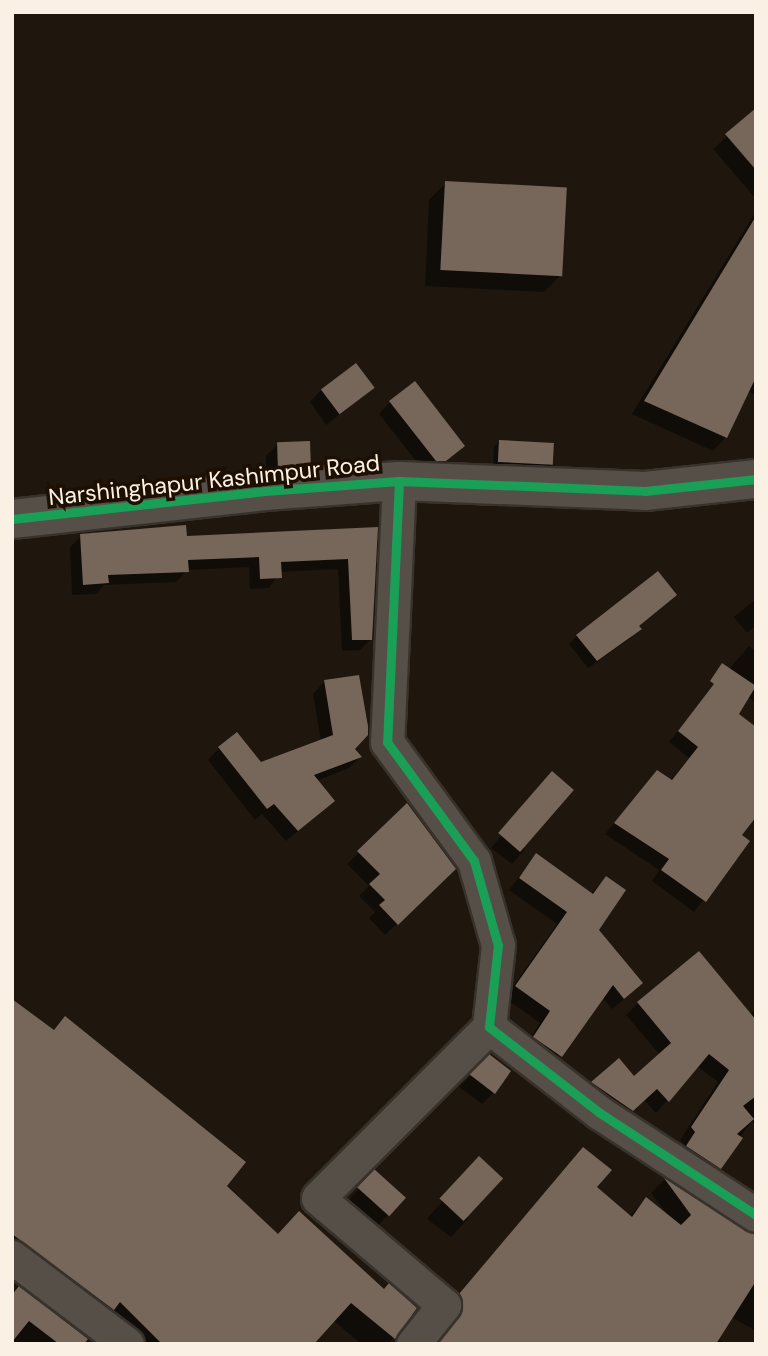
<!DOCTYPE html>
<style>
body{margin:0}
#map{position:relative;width:768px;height:1356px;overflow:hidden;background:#1f170e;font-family:"DM Sans",sans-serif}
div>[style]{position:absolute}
.shadow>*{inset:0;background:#0007;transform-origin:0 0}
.building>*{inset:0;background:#77665a;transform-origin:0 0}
.roads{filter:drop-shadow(2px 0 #38322c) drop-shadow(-2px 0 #38322c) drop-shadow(0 2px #38322c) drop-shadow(0 -2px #38322c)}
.street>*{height:33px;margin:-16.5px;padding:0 16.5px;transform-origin:16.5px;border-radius:16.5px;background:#564f48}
.secondary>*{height:38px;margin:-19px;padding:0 19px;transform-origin:19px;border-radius:19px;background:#564f48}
.cycleway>*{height:9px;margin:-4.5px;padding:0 4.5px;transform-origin:4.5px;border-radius:4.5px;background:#1a9f57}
span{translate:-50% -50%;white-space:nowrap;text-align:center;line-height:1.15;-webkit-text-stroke:7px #1d0f01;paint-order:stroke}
.street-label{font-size:23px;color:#faf0e4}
.frame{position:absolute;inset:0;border:14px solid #faf0e4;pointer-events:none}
</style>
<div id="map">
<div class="shadow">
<div style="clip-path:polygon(756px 111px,756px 199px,713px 149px)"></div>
<div style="clip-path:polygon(446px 183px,561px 275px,544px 292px,425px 286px,429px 200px)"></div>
<div style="clip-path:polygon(756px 211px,756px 375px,747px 375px,756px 379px,756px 395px,747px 391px,726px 437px,713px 451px,632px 414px)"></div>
<div style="clip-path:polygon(373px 388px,326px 425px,310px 402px,321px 390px)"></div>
<div style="clip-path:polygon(390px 402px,463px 445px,433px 472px,424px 471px,379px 414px)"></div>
<div style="clip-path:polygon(499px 441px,551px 465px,545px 470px,493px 467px,494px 447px)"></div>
<div style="clip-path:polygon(278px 444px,309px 465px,298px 476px,267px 479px,266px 456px)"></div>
<div style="clip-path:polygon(376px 529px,371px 639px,360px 650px,342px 651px,338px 569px,280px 572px,269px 588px,250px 589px,249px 567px,187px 570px,176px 582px,104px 585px,96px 594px,72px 595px,70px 547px,81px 536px,185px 538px)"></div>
<div style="clip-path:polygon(756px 599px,756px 625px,747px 633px,734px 617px)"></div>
<div style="clip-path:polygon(637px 626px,631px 638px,588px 668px,569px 644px,577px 636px)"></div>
<div style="clip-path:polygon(749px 646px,756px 651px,756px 703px,722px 677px)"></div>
<div style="clip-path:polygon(324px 682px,360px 757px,349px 768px,316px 781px,321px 812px,286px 841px,262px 814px,255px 820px,208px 760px,219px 748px,260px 765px,321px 741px,313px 694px)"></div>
<div style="clip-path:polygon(706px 697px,739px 835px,748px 841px,694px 912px,652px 881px,659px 870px,605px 834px,657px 772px,670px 781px,689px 758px,669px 742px)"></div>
<div style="clip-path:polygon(552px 774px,523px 852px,512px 864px,491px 848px)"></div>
<div style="clip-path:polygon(407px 806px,454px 869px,385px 935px,369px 918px,375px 912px,359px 896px,369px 886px,347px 864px)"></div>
<div style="clip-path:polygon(536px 855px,591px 894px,606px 878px,596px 930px,629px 995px,612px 1009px,602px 997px,549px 1067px,523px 1049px,540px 1023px,505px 998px,557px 924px,509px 890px)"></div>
<div style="clip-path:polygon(12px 1002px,53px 1031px,65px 1018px,277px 1236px,415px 1308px,393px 1338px,388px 1344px,361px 1344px,333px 1320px,312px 1344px,126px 1344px,12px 1266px)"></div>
<div style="clip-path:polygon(638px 1003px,749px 1015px,756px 1009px,756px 1125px,752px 1121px,708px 1180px,675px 1159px,685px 1145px,680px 1140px,718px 1082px,697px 1066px,656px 1113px,644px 1100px,620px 1122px,580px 1094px,618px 1061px,634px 1079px,660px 1055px,626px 1015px)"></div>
<div style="clip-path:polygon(489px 1057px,494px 1092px,482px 1104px,459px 1087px)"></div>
<div style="clip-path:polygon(583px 1149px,595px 1187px,629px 1217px,646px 1199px,667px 1214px,651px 1193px,664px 1180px,756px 1236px,756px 1331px,731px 1317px,717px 1338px,726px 1344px,437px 1344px,450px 1322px,446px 1310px)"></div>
<div style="clip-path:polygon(479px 1158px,467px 1220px,451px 1237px,427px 1219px)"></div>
<div style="left:374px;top:1172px;width:39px;height:39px;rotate:42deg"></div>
<div style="clip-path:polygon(12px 1296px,82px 1344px,12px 1344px)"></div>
</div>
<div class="building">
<div style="clip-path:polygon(756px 108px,756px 170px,725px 134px)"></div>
<div style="left:445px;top:181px;width:122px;height:89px;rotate:3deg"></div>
<div style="clip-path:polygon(756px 216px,756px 377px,727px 438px,644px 401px)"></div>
<div style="left:356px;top:363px;width:31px;height:44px;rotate:53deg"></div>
<div style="clip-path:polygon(415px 381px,465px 446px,446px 461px,436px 461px,389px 401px)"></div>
<div style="left:499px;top:440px;width:55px;height:22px;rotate:3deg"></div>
<div style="left:310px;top:441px;width:25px;height:33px;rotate:88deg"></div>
<div style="clip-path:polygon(186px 525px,187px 536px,378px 527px,372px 640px,352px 640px,348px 559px,281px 562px,282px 578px,260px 579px,259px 557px,188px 560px,189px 572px,108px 575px,109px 583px,83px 585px,80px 534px)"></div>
<div style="clip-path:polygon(658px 571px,677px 595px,639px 626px,642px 629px,597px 661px,576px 635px)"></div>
<div style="clip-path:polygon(722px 663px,756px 686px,739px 714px,756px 727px,756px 817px,742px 835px,750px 841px,706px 902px,661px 870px,669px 859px,614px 823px,657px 770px,672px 780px,698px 747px,678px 731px,714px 684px,710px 681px)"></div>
<div style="clip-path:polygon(359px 675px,368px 726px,368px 735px,355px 749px,362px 757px,314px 775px,335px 801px,298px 831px,274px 804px,267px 809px,218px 747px,237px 732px,261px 762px,333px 735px,324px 680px)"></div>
<div style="left:552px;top:771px;width:29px;height:82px;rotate:41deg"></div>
<div style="clip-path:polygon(407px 803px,456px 869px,398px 925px,379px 905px,385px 900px,369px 884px,380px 874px,357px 851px)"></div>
<div style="clip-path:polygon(536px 853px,593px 894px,606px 876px,626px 890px,599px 930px,643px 983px,624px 999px,613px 985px,562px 1057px,533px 1037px,550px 1011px,515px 986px,567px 912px,519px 878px)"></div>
<div style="clip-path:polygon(699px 951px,756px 1020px,756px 1096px,743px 1106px,754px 1119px,737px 1134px,743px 1138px,721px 1169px,686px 1146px,695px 1132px,691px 1127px,729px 1070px,709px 1054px,669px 1102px,657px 1089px,633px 1111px,591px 1082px,619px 1058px,634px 1076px,671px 1043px,637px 1002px)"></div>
<div style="clip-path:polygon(12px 999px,54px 1030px,65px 1016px,246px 1162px,227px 1186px,278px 1234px,299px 1211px,384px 1289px,389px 1283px,417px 1308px,395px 1339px,351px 1303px,314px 1344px,162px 1344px,120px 1302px,114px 1310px,12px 1234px)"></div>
<div style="clip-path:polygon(489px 1054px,511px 1071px,495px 1094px,469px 1074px)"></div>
<div style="clip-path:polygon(583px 1147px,612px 1170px,597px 1187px,632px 1217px,646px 1197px,681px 1225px,691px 1215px,664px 1178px,756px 1234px,756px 1281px,716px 1344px,438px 1344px,463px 1309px,459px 1294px)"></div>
<div style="left:479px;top:1156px;width:33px;height:58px;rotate:43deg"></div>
<div style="left:374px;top:1169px;width:43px;height:25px;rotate:42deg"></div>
<div style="clip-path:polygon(19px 1286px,88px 1339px,84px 1344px,59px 1344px,29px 1321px,12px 1342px,12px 1295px)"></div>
</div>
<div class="roads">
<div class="street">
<div style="left:399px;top:481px;width:261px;rotate:92.6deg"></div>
<div style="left:387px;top:742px;width:147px;rotate:53.8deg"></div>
<div style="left:474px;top:861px;width:87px;rotate:74.1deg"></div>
<div style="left:498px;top:945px;width:82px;rotate:96.3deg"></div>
<div style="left:489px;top:1027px;width:140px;rotate:37.8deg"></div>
<div style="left:600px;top:1113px;width:186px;rotate:33.2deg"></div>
<div style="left:12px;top:1257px;width:144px;rotate:37.1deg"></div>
<div style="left:413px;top:1344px;width:50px;rotate:-51.5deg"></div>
<div style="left:444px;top:1305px;width:165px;rotate:-139.7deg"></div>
<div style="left:318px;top:1198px;width:242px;rotate:-45deg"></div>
</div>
<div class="secondary">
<div style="left:12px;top:519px;width:255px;rotate:-6.3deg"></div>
<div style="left:265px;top:491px;width:134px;rotate:-4.3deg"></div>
<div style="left:399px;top:481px;width:246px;rotate:2.3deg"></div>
<div style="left:645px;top:491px;width:112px;rotate:-6.2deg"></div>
</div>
</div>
<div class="cycleway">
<div style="left:399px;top:481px;width:261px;rotate:92.6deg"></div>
<div style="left:387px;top:742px;width:147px;rotate:53.8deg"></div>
<div style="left:474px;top:861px;width:87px;rotate:74.1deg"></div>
<div style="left:498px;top:945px;width:82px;rotate:96.3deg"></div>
<div style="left:489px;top:1027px;width:140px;rotate:37.8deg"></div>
<div style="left:600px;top:1113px;width:186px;rotate:33.2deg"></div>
<div style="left:12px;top:519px;width:255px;rotate:-6.3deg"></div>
<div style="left:265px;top:491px;width:134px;rotate:-4.3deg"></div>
<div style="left:399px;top:481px;width:246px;rotate:2.3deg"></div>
<div style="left:645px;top:491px;width:112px;rotate:-6.2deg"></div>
</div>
<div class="street-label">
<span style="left:214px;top:480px;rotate:-6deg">Narshinghapur Kashimpur Road</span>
</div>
<div class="frame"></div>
</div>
